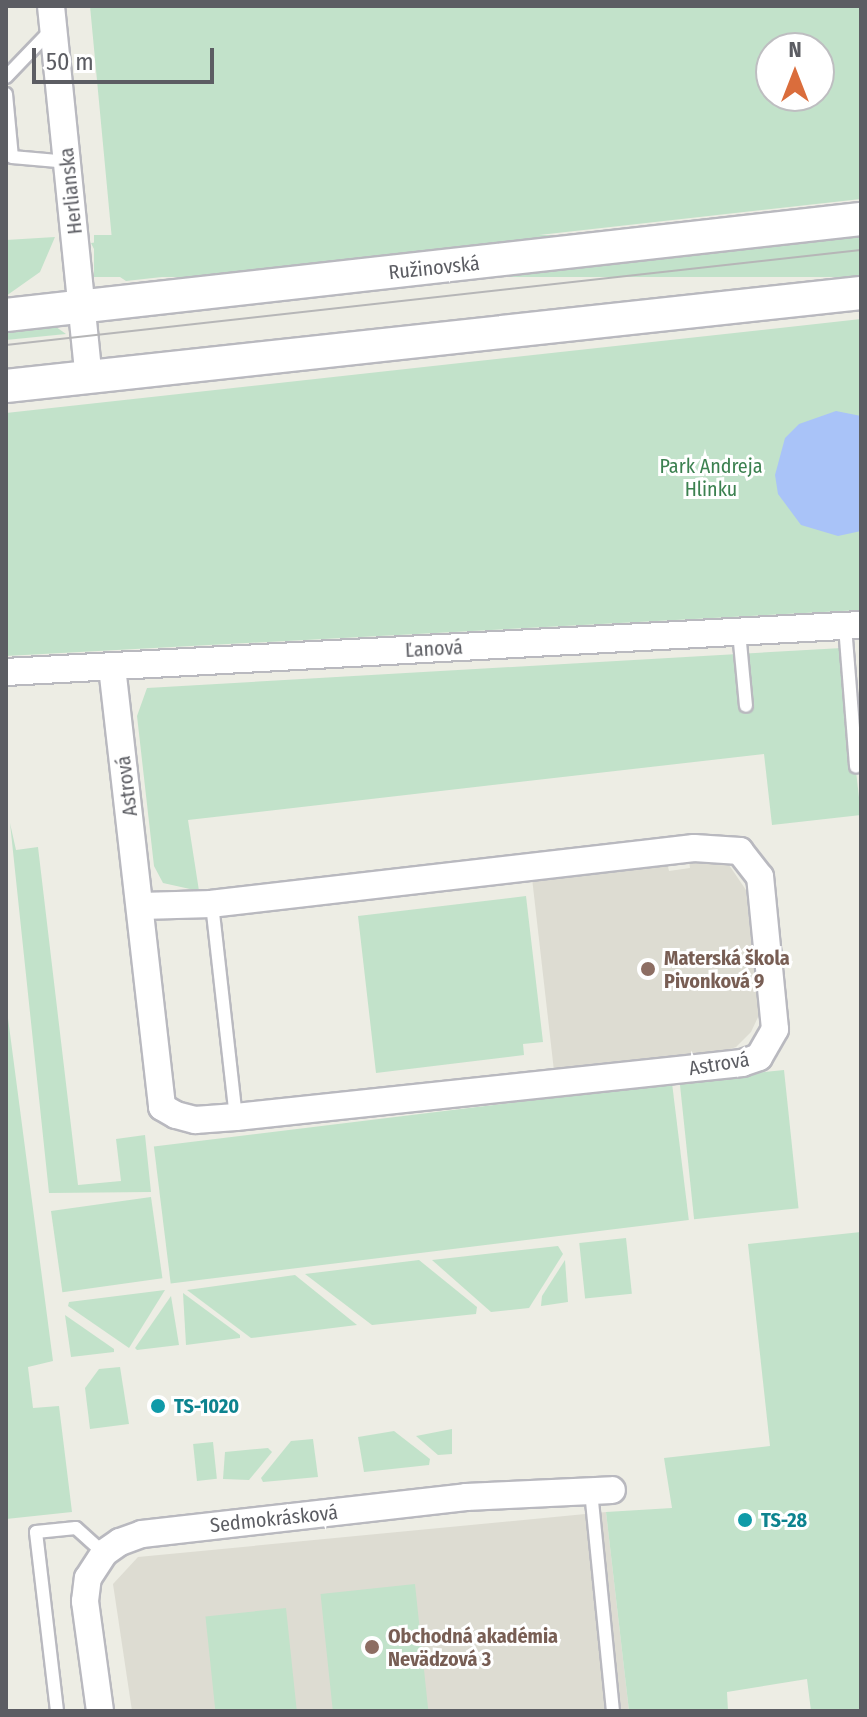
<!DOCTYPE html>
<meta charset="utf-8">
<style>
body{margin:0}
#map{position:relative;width:867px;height:1717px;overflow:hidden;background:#edede4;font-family:"Fira Sans Condensed",sans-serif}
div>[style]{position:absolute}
.education>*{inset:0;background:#dddcd2}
.green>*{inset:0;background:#c2e2ca;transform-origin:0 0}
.water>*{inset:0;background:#a9c3f8}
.roads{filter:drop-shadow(2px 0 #b9b9bf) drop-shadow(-2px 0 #b9b9bf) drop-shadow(0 2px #b9b9bf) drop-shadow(0 -2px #b9b9bf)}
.service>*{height:12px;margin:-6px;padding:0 6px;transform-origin:6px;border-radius:6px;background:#fff}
.minor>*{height:26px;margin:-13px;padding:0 13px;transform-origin:13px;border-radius:13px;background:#fff}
.tertiary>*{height:32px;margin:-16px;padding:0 16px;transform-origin:16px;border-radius:16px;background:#fff}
.tram>*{height:2px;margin:-1px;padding:0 1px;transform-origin:1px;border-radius:1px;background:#b6b6b7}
.dots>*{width:22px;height:22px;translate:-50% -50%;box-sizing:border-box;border:4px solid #fff;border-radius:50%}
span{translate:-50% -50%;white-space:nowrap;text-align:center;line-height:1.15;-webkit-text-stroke:6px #fff;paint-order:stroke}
.street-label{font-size:20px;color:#5c5d63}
.park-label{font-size:20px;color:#3c8150}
.education-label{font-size:20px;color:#785e54;font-weight:700}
.left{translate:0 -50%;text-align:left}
.culture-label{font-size:20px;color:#0d838f;font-weight:700}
.frame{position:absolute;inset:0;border:8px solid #5c5d63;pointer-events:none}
.north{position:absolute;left:755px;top:32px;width:80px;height:80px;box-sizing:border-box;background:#fff;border:2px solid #bebec1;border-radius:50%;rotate:0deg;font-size:22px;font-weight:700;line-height:32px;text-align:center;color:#5c5d63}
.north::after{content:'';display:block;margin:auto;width:28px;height:36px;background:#da6d3c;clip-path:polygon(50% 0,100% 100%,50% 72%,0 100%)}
.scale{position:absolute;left:32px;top:48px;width:182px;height:36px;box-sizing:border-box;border:4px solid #5c5d63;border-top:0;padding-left:10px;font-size:24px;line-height:28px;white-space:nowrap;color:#5c5d63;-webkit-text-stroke:6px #fff;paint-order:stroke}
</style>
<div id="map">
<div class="education">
<div style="clip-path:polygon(689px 860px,729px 865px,746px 890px,759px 1015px,751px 1032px,736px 1047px,719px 1053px,554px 1071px,532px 878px,667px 862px,669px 871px,690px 868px)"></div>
<div style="clip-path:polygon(606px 1512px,629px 1711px,132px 1711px,113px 1584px,138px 1557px)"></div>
</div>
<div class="green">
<div style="clip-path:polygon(evenodd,90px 6px,861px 6px,861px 199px,126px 281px,102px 265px,91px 243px,112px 240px,90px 6px,771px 48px,819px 48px,819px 96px,771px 96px,771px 48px)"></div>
<div style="left:861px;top:235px;width:42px;height:767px;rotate:90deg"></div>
<div style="clip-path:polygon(55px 237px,40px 272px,6px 296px,6px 240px)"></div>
<div style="clip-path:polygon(861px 319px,861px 610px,6px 656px,6px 413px)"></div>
<div style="clip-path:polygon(52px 324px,66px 334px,6px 340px,6px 330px)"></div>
<div style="clip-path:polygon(842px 648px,861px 815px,772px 825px,764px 754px,188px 820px,199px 891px,163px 883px,154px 866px,137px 716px,147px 688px)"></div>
<div style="clip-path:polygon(10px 823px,16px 850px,38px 847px,78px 1185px,121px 1181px,116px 1139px,145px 1135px,151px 1192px,49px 1193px)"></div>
<div style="clip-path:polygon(526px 896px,543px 1042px,523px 1044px,524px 1055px,376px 1073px,358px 916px)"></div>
<div style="clip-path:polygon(6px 1003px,53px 1361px,28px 1367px,33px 1408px,59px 1406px,72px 1512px,6px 1519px)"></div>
<div style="left:784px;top:1070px;width:139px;height:105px;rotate:84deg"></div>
<div style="left:672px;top:1083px;width:138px;height:522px;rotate:83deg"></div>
<div style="left:151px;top:1197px;width:82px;height:101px;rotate:82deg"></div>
<div style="clip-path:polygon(861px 1232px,861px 1711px,811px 1711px,807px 1679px,727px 1692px,728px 1711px,629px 1711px,606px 1512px,672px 1508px,664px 1458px,770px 1446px,748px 1244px)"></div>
<div style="left:626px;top:1238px;width:56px;height:47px;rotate:84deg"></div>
<div style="clip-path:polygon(558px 1246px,563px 1254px,529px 1308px,491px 1312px,432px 1260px)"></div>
<div style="clip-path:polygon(419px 1260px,477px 1307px,476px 1314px,372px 1325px,305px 1274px)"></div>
<div style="clip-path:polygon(565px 1260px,568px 1302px,541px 1306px,542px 1296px)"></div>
<div style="clip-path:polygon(295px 1275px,357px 1325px,251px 1338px,187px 1290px)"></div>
<div style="clip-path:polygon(165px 1290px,129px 1348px,68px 1306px,69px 1302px)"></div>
<div style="clip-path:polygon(183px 1293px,240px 1335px,240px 1338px,186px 1345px)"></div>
<div style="clip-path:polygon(171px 1296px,179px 1345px,137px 1350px,135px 1348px)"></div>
<div style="clip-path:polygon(65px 1315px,114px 1349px,114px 1352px,71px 1357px)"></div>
<div style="clip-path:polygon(120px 1367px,129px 1424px,90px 1429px,85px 1388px,99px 1369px)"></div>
<div style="clip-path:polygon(452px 1429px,452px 1454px,438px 1455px,416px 1436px)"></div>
<div style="clip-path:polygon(394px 1431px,430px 1459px,429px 1465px,364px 1472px,358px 1437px)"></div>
<div style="clip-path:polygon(313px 1439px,318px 1477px,263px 1482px,261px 1478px,291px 1441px)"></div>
<div style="left:213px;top:1442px;width:37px;height:20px;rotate:84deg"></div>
<div style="clip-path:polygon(268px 1448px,272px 1452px,249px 1480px,223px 1479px,225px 1452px)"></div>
<div style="left:415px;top:1584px;width:128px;height:95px;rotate:84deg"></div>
<div style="left:286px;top:1608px;width:104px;height:81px;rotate:84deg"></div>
</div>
<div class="water">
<div style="clip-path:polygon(836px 411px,861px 416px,861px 531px,838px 536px,801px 525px,778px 494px,775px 475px,785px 438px,799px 424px)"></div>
</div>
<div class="roads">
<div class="service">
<div style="left:6px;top:77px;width:65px;rotate:-46.2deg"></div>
<div style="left:6px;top:94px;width:63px;rotate:84.6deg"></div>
<div style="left:12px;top:157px;width:57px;rotate:5deg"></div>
<div style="left:845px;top:626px;width:141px;rotate:85.5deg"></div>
<div style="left:739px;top:632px;width:74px;rotate:84.6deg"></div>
<div style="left:212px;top:904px;width:214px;rotate:83.6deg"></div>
<div style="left:591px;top:1491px;width:221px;rotate:84.3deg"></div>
<div style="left:57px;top:1711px;width:180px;rotate:-96.7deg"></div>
<div style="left:36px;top:1532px;width:40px;rotate:-5.7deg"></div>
<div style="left:76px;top:1528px;width:38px;rotate:42deg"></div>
</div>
<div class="minor">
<div style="left:51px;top:6px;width:373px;rotate:84.2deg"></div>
<div style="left:112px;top:667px;width:443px;rotate:83.5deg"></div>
<div style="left:162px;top:1107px;width:16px;rotate:30deg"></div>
<div style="left:176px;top:1115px;width:20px;rotate:15deg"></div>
<div style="left:195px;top:1120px;width:41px;rotate:-4.2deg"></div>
<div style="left:236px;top:1117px;width:509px;rotate:-6.09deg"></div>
<div style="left:742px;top:1063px;width:18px;rotate:-19deg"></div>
<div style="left:759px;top:1057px;width:32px;rotate:-60deg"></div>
<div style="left:775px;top:1029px;width:153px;rotate:-95.6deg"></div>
<div style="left:760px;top:877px;width:33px;rotate:-128deg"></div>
<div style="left:740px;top:851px;width:46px;rotate:-176.3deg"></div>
<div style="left:694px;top:848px;width:485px;rotate:173.4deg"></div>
<div style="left:212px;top:904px;width:71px;rotate:178.4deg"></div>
<div style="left:6px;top:672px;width:856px;rotate:-3.15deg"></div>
<div style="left:100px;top:1711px;width:111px;rotate:-97.8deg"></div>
<div style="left:85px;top:1601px;width:23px;rotate:-83deg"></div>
<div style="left:88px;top:1578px;width:30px;rotate:-57deg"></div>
<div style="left:104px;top:1553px;width:19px;rotate:-35deg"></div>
<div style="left:120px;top:1542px;width:23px;rotate:-20deg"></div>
<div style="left:142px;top:1534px;width:326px;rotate:-6.5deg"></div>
<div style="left:466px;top:1497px;width:146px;rotate:-2.7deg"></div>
</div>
<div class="tertiary">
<div style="left:6px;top:315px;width:860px;rotate:-6.41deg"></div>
<div style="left:6px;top:386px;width:860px;rotate:-6.21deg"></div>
</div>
</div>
<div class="tram">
<div style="left:6px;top:345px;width:860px;rotate:-6.34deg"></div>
</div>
<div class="dots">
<div style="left:648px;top:969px;background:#8d6e63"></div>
<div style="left:158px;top:1406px;background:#0f9aa8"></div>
<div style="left:745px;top:1520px;background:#0f9aa8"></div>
<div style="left:372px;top:1647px;background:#8d6e63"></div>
</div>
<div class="street-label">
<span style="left:71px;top:191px;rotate:-96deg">Herlianska</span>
<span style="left:434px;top:268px;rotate:-6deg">Ružinovská</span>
<span style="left:434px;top:649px;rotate:-3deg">Ľanová</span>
<span style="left:127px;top:786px;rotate:-97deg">Astrová</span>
<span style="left:719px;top:1064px;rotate:-9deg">Astrová</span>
<span style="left:274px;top:1519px;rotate:-6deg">Sedmokrásková</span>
</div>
<div class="park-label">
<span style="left:711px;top:478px">Park Andreja<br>Hlinku</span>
</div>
<div class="education-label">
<span class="left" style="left:664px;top:970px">Materská škola<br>Pivonková 9</span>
<span class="left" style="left:388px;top:1648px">Obchodná akadémia<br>Nevädzová 3</span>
</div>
<div class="culture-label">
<span class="left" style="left:174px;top:1406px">TS-1020</span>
<span class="left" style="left:761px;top:1520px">TS-28</span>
</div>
<div class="frame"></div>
<div class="north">N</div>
<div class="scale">50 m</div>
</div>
